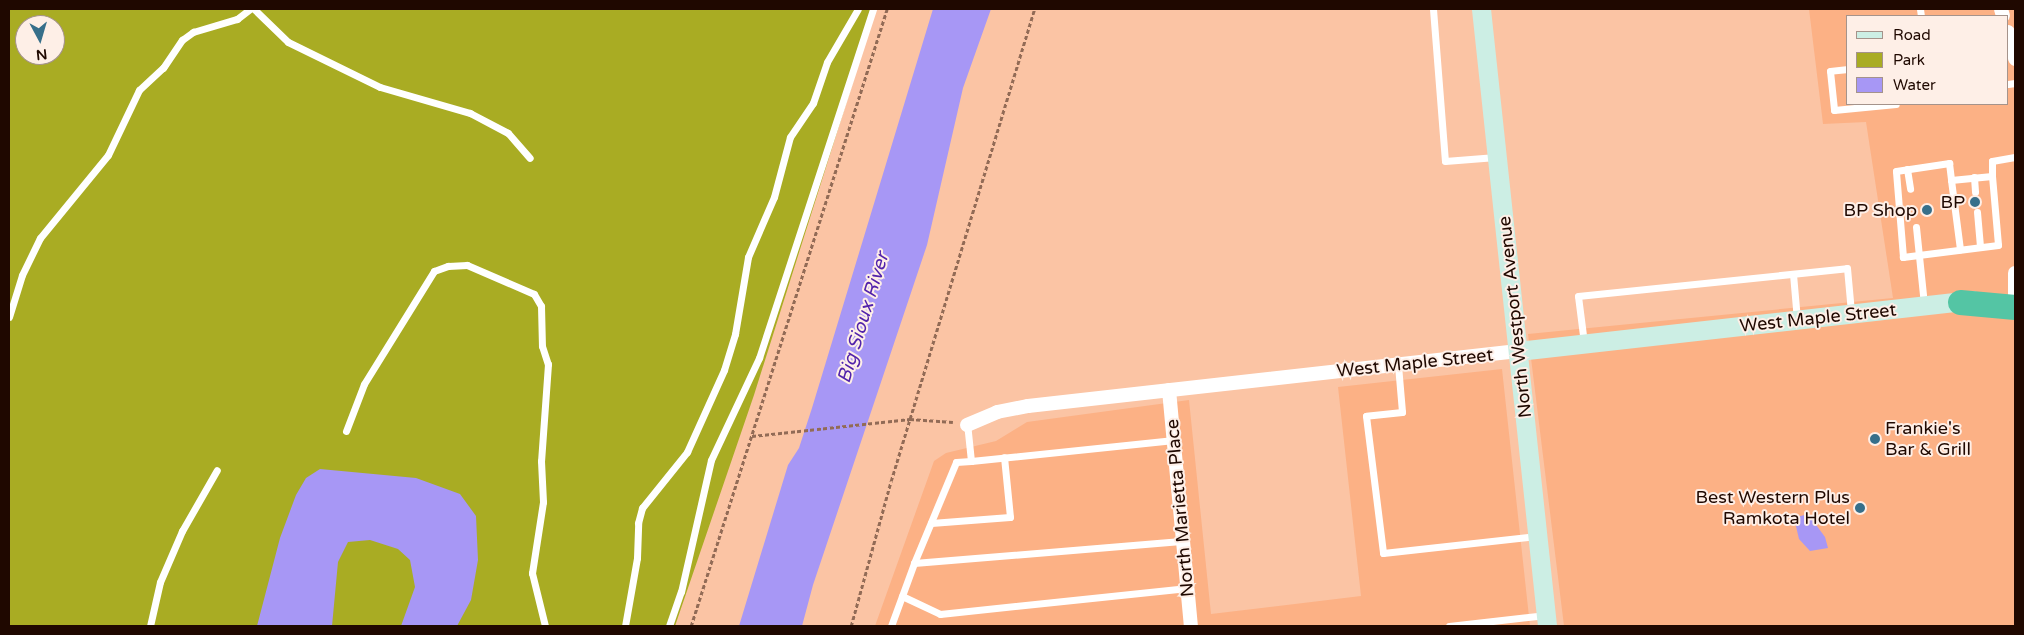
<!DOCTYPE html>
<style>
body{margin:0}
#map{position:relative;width:2024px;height:635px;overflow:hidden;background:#fbc4a4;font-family:"Varela Round",sans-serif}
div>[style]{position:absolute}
.built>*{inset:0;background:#fcb185}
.green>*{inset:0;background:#a9ac23}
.water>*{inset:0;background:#a797f5}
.path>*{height:2.5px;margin-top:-1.25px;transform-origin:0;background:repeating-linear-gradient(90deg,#926b56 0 4px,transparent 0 6.5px)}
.lane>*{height:7px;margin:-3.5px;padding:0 3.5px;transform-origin:3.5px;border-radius:3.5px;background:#fff}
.street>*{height:14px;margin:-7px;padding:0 7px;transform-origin:7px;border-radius:7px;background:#fff}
.secondary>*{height:19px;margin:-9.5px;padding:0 9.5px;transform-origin:9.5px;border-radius:9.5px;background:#cceee4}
.highway>*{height:25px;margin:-12.5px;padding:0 12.5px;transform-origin:12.5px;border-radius:12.5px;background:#54c5a4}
.dots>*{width:14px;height:14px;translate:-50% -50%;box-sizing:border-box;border:2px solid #feefe7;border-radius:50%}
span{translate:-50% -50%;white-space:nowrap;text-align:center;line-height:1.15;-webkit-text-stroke:4px #feefe7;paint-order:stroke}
.poi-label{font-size:18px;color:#1f0800}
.right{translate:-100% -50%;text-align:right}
.left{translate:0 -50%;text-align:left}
.street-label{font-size:18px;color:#1f0800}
.water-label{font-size:19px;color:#5223ab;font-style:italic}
.frame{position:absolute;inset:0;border:10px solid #1f0800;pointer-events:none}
.legend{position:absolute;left:1846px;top:15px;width:162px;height:90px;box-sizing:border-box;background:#feefe7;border:1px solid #a5938b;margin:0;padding:6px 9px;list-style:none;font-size:15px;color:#1f0800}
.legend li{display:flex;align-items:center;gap:10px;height:25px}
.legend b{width:25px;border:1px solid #a5938b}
.north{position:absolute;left:15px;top:15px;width:50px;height:50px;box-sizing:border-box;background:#feefe7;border:1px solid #a5938b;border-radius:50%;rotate:174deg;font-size:14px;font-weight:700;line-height:20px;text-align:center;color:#1f0800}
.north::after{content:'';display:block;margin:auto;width:18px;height:22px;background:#376f8a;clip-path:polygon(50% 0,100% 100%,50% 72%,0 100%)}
</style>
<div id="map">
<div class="built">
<div style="clip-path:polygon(evenodd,1809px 9px,2015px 9px,2015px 626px,1564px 626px,1528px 334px,1893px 298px,1866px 122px,1823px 124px,1809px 9px,1848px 16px,2008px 16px,2008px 104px,1848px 104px,1848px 16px)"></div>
<div style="clip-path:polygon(1502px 369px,1530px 626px,875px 626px,934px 461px,946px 453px,996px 441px,1027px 422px,1189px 400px,1211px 614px,1361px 596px,1338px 387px)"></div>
</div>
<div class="green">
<div style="clip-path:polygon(evenodd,9px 9px,876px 9px,754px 395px,675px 626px,9px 626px,9px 9px,25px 25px,55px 25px,55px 55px,25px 55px,25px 25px)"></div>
</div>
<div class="water">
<div style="clip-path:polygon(933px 9px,991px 9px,963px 88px,927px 245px,813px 585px,802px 626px,739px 626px,788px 465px,799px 448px,812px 408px)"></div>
<div style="clip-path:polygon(320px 469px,416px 478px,460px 494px,476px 516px,478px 560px,471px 600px,457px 626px,401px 626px,415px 587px,410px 560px,398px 549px,370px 540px,348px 542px,338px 562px,332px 626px,257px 626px,280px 538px,296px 495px,306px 478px)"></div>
<div style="clip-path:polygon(1808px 514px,1825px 537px,1828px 548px,1810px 551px,1799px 539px,1795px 522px,1797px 517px)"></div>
</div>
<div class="path">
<div style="left:752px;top:436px;width:159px;rotate:-6.1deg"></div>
<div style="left:910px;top:419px;width:43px;rotate:4deg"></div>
<div style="left:691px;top:626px;width:647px;rotate:-72.38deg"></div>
<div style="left:851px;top:626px;width:150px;rotate:-74.6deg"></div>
<div style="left:891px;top:481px;width:493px;rotate:-73.1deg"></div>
</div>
<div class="lane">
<div style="left:254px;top:9px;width:47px;rotate:44.1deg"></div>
<div style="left:288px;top:42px;width:102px;rotate:26.1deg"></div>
<div style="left:380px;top:87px;width:94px;rotate:16.1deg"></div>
<div style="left:470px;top:113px;width:43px;rotate:27.8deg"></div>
<div style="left:508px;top:133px;width:33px;rotate:49deg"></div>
<div style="left:1433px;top:9px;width:152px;rotate:85.5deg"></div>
<div style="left:1445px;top:161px;width:51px;rotate:-4.5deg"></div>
<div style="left:1920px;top:9px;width:7px;rotate:82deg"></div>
<div style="left:1848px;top:69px;width:18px;rotate:174deg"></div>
<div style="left:1830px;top:71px;width:39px;rotate:84deg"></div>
<div style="left:1834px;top:110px;width:62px;rotate:-5.5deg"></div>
<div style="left:2008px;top:84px;width:7px;rotate:-8deg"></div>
<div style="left:1907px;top:169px;width:20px;rotate:81deg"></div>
<div style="left:1992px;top:176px;width:15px;rotate:-90deg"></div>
<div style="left:1992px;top:161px;width:23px;rotate:-10deg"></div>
<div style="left:1974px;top:177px;width:15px;rotate:86deg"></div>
<div style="left:1951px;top:180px;width:41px;rotate:-5.6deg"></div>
<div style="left:1992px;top:176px;width:69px;rotate:85deg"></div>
<div style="left:1998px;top:245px;width:96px;rotate:172.8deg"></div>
<div style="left:1903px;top:257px;width:86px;rotate:-94.7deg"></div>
<div style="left:1896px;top:171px;width:54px;rotate:-8.6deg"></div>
<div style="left:1949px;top:163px;width:17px;rotate:83deg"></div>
<div style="left:1951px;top:180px;width:70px;rotate:82.6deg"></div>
<div style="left:1977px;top:212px;width:35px;rotate:85deg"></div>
<div style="left:1916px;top:227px;width:77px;rotate:84.1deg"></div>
<div style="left:1793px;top:274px;width:46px;rotate:85deg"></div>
<div style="left:9px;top:317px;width:44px;rotate:-72.8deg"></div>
<div style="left:22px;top:275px;width:41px;rotate:-64.1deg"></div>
<div style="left:40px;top:238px;width:107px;rotate:-50.7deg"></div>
<div style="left:108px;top:155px;width:72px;rotate:-64.5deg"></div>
<div style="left:139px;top:90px;width:33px;rotate:-43deg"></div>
<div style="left:163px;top:68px;width:34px;rotate:-56deg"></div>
<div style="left:182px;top:40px;width:14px;rotate:-36deg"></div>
<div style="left:193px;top:32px;width:46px;rotate:-16.5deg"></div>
<div style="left:237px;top:19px;width:16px;rotate:-38deg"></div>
<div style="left:1584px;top:343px;width:47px;rotate:-97.3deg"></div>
<div style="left:1578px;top:296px;width:270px;rotate:-5.9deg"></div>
<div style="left:1847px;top:268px;width:44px;rotate:84.8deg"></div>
<div style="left:1398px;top:365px;width:47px;rotate:85.1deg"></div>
<div style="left:1402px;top:412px;width:36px;rotate:174deg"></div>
<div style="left:1366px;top:416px;width:138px;rotate:82.9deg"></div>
<div style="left:1383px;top:553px;width:154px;rotate:-6.3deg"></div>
<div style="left:346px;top:431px;width:50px;rotate:-69deg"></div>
<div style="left:364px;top:384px;width:133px;rotate:-58.2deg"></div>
<div style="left:434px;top:271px;width:15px;rotate:-20deg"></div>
<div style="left:448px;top:266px;width:19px;rotate:-3deg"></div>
<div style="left:467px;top:265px;width:73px;rotate:23.4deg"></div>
<div style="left:534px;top:294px;width:14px;rotate:60deg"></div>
<div style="left:541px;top:306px;width:40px;rotate:88.6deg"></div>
<div style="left:542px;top:346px;width:19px;rotate:72deg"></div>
<div style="left:548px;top:364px;width:97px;rotate:94.1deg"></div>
<div style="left:541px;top:461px;width:41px;rotate:87.2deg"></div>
<div style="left:543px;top:502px;width:72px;rotate:98.8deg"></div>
<div style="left:532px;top:573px;width:55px;rotate:76.2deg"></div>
<div style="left:971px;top:461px;width:204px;rotate:-5.9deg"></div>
<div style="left:931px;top:523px;width:79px;rotate:-4.3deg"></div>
<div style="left:1010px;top:517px;width:60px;rotate:-95.7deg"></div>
<div style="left:914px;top:563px;width:109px;rotate:-67.4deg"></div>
<div style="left:956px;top:462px;width:15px;rotate:-4deg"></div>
<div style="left:971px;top:461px;width:36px;rotate:-96deg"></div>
<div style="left:902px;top:596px;width:42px;rotate:25.3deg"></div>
<div style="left:940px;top:614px;width:249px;rotate:-6deg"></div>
<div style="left:150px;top:626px;width:45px;rotate:-77.2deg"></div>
<div style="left:160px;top:582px;width:56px;rotate:-66.7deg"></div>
<div style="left:182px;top:531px;width:70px;rotate:-60.2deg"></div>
<div style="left:625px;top:626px;width:69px;rotate:-80deg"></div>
<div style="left:637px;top:558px;width:35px;rotate:-88deg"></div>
<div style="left:638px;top:523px;width:16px;rotate:-75deg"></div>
<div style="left:642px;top:508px;width:72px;rotate:-51.2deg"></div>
<div style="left:687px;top:452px;width:90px;rotate:-65.7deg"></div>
<div style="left:724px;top:370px;width:38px;rotate:-73deg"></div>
<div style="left:735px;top:334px;width:78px;rotate:-80.4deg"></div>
<div style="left:748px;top:257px;width:65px;rotate:-66.6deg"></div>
<div style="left:774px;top:197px;width:62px;rotate:-75.1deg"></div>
<div style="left:790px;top:137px;width:41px;rotate:-55.9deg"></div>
<div style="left:813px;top:103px;width:43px;rotate:-71.1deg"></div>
<div style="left:827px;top:62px;width:61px;rotate:-59.7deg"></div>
<div style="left:669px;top:626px;width:36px;rotate:-71deg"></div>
<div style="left:681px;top:592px;width:135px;rotate:-77.2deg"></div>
<div style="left:711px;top:460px;width:113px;rotate:-64.8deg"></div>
<div style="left:759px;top:358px;width:367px;rotate:-71.9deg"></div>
<div style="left:891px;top:626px;width:67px;rotate:-69.9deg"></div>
<div style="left:914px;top:563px;width:271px;rotate:-4.7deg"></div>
<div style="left:1449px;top:626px;width:98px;rotate:-6.5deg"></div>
</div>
<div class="street">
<div style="left:2001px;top:9px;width:7px;rotate:74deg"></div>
<div style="left:2008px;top:32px;width:28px;rotate:75deg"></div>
<div style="left:2015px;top:307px;width:34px;rotate:-90deg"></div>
<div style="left:1169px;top:390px;width:237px;rotate:84.7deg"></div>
<div style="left:967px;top:425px;width:33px;rotate:-23deg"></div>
<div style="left:997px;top:412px;width:32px;rotate:-11deg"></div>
<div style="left:1028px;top:406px;width:493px;rotate:-6.4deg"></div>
</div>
<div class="secondary">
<div style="left:1481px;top:9px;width:621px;rotate:83.89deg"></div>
<div style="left:1518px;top:351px;width:457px;rotate:-6.4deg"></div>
</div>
<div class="highway">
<div style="left:1960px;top:302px;width:55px;rotate:5.2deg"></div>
</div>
<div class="dots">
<div style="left:1975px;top:202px;background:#376f8a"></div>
<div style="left:1927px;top:210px;background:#376f8a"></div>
<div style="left:1875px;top:439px;background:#376f8a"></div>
<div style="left:1860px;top:508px;background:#376f8a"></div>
</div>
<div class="poi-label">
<span class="right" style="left:1965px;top:202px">BP</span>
<span class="right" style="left:1917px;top:210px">BP Shop</span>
<span class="left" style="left:1885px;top:439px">Frankie's<br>Bar &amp; Grill</span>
<span class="right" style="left:1850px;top:508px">Best Western Plus<br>Ramkota Hotel</span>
</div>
<div class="street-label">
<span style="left:1515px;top:317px;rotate:-96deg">North Westport Avenue</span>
<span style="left:1818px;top:318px;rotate:-6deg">West Maple Street</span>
<span style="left:1415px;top:363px;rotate:-6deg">West Maple Street</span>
<span style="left:1180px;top:508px;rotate:-95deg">North Marietta Place</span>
</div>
<div class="water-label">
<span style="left:864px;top:318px;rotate:-73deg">Big Sioux River</span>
</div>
<div class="frame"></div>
<ul class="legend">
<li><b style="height:6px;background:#cceee4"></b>Road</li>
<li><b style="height:14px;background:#a9ac23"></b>Park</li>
<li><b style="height:14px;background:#a797f5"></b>Water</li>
</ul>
<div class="north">N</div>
</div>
